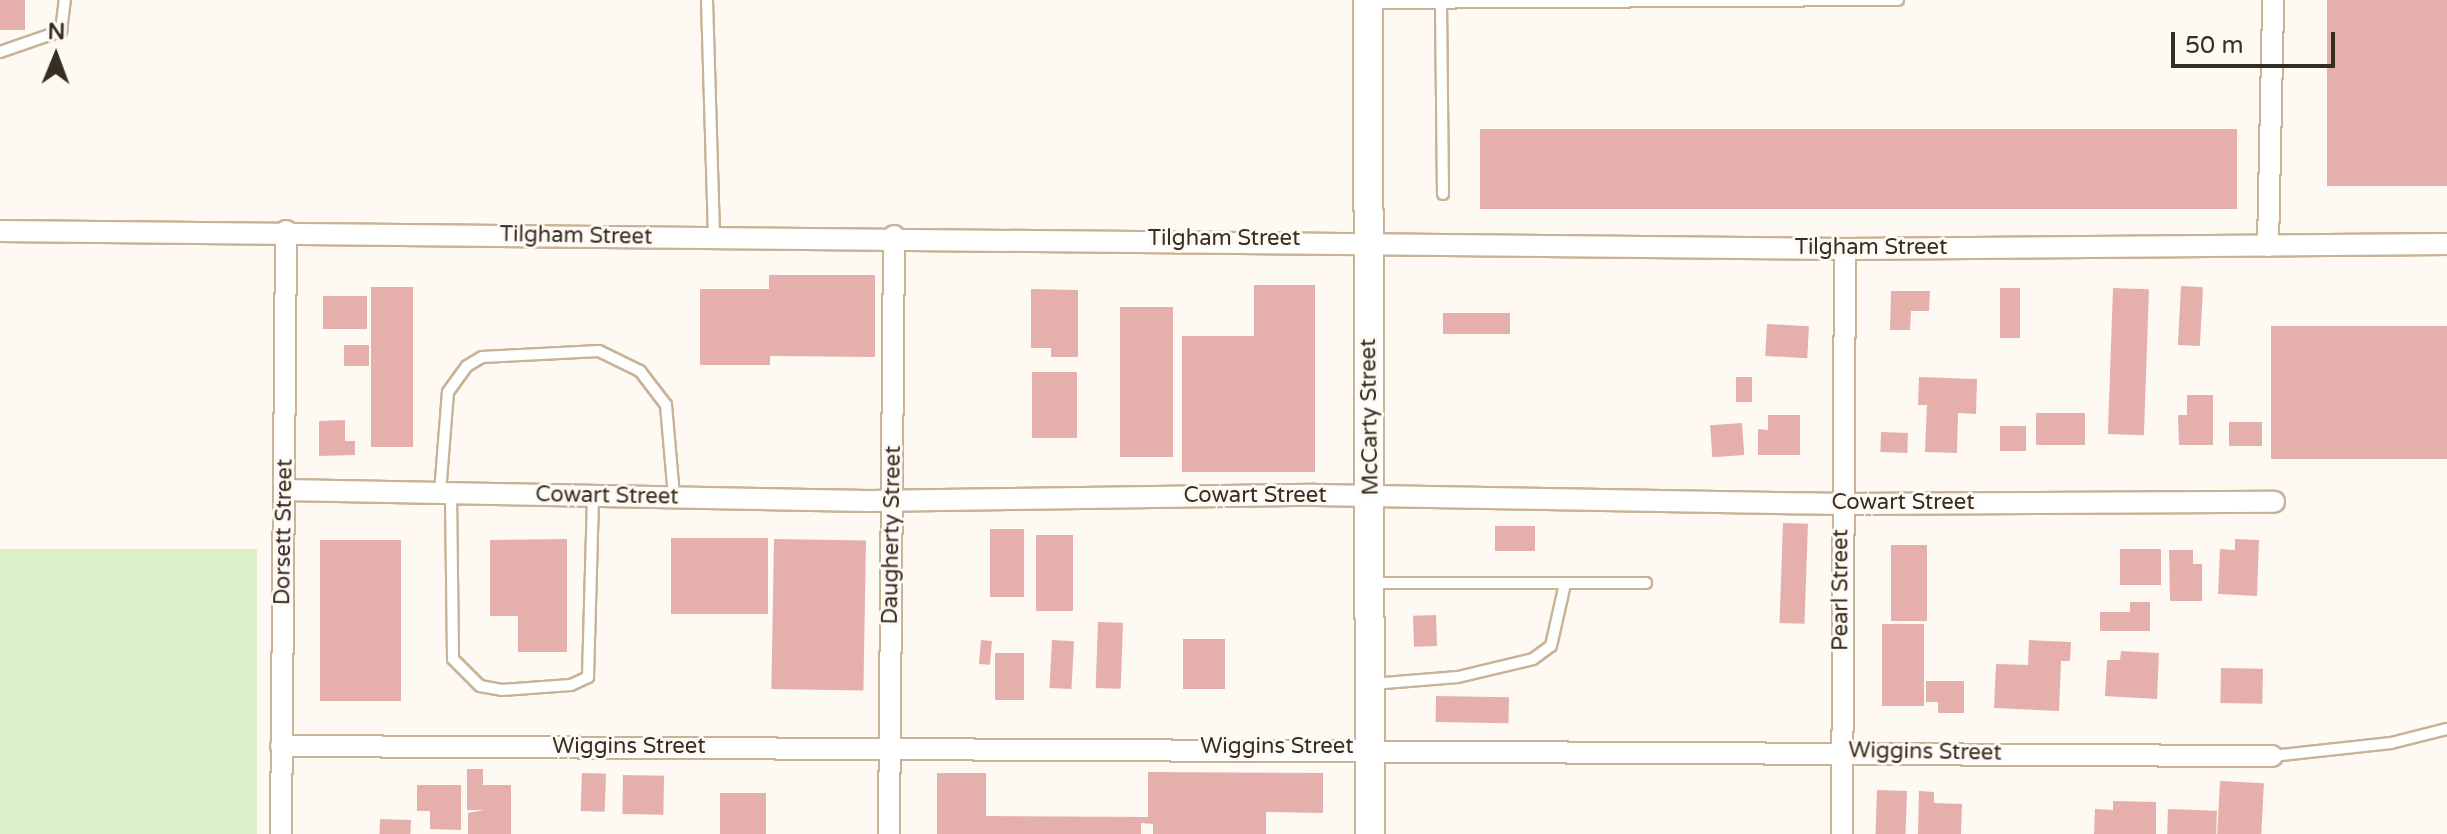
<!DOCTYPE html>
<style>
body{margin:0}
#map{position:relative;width:2447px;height:834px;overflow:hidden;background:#fef9f3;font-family:"Varela Round",sans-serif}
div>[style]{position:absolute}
.green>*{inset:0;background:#dcf0ca;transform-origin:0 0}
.building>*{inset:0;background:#e5afac;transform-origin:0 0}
.roads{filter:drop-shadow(2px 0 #c8b396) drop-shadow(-2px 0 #c8b396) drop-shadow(0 2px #c8b396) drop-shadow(0 -2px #c8b396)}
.service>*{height:10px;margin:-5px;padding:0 5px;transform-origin:5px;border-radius:5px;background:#fff}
.minor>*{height:20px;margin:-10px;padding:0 10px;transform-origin:10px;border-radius:10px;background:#fff}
.secondary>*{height:28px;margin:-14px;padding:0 14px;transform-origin:14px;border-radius:14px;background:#fff}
span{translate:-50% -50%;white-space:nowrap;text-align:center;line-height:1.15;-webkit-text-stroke:6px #fef9f3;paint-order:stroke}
.street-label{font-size:22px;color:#362e22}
.north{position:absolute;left:16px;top:16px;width:80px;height:80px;-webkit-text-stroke:6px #fef9f3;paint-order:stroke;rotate:1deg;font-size:22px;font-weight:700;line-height:32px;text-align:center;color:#362e22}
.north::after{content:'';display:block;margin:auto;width:28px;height:36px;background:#362e22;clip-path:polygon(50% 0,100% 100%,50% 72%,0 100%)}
.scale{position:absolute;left:2171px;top:32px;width:164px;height:36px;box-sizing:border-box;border:4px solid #362e22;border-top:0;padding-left:10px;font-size:24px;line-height:28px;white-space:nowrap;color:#362e22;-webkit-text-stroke:6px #fef9f3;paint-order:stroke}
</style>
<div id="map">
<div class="green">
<div style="left:257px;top:549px;width:285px;height:257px;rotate:90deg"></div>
</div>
<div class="building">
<div style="left:0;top:0;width:25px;height:30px"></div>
<div style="left:2327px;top:0;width:120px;height:186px"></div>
<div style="left:1480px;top:129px;width:757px;height:80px"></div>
<div style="clip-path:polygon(769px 275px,875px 275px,875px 357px,770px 356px,770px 365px,700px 365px,700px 289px,769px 289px)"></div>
<div style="clip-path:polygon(1254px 285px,1315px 285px,1315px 472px,1182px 472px,1182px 336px,1254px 336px)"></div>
<div style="left:2181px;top:286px;width:22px;height:59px;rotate:3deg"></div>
<div style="left:371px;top:287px;width:42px;height:160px"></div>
<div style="left:2000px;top:288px;width:20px;height:50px"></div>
<div style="left:2113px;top:288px;width:36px;height:146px;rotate:2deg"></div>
<div style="clip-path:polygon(1031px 289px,1078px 290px,1078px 357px,1051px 357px,1051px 348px,1031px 348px)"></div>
<div style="clip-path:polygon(1891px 291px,1930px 291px,1929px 311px,1911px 311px,1910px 330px,1890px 330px)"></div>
<div style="left:367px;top:296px;width:33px;height:44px;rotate:90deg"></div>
<div style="left:1120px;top:307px;width:53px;height:150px"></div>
<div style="left:1443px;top:313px;width:67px;height:21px"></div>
<div style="left:1767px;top:324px;width:42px;height:32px;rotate:3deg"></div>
<div style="left:2271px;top:326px;width:176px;height:133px"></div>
<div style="left:344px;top:345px;width:25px;height:21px"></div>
<div style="left:1032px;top:372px;width:45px;height:66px"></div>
<div style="left:1736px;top:377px;width:16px;height:25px"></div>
<div style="clip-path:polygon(1919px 377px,1977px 379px,1976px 414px,1958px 413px,1957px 453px,1925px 452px,1927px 405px,1918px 405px)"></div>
<div style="clip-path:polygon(2187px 395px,2213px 395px,2213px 445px,2179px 445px,2178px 415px,2187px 415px)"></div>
<div style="left:2085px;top:413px;width:32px;height:49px;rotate:90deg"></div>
<div style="clip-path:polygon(1768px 415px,1800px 415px,1800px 455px,1758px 455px,1758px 429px,1768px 430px)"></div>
<div style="clip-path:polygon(345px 420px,345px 441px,355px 441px,355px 455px,319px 456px,319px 421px)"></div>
<div style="left:2229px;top:422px;width:33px;height:24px"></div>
<div style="left:1742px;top:423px;width:32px;height:32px;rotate:86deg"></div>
<div style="left:2000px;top:426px;width:26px;height:25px"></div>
<div style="left:1881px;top:432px;width:27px;height:20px;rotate:2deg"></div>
<div style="left:1783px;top:523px;width:25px;height:100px;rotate:2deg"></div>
<div style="left:1495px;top:526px;width:40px;height:25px"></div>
<div style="left:990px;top:529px;width:34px;height:68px"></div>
<div style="left:1036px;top:535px;width:37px;height:76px"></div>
<div style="left:768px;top:538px;width:76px;height:97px;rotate:90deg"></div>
<div style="clip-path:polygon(567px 539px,567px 652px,518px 652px,518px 616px,490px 616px,490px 540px)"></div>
<div style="left:774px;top:539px;width:92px;height:150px;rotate:1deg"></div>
<div style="clip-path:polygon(2235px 539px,2259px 540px,2257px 596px,2218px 594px,2220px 549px,2235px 550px)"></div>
<div style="left:320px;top:540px;width:81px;height:161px"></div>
<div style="left:1891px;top:545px;width:36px;height:76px"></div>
<div style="left:2120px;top:549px;width:41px;height:36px"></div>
<div style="clip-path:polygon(2169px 550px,2193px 550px,2193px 564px,2202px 564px,2202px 601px,2170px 601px)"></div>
<div style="clip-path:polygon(2130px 602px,2150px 602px,2150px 631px,2100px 631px,2100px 612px,2130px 612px)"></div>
<div style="left:1436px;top:615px;width:31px;height:23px;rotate:88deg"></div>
<div style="left:1098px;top:622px;width:25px;height:66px;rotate:2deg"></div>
<div style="left:1882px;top:624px;width:42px;height:82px"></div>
<div style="left:1183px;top:639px;width:42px;height:50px"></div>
<div style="left:981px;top:640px;width:11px;height:24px;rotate:5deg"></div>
<div style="left:1052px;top:640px;width:22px;height:48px;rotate:3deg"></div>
<div style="clip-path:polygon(2029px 640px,2071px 642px,2070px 661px,2061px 661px,2059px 711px,1994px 708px,1996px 664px,2028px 665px)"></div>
<div style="clip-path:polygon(2121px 651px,2159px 653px,2157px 699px,2105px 696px,2107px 660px,2120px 660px)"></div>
<div style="left:995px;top:653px;width:29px;height:47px"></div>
<div style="left:2221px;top:668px;width:42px;height:35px;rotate:1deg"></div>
<div style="clip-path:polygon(1926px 681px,1964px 681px,1964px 713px,1938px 713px,1938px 702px,1926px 702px)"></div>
<div style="left:1436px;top:696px;width:73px;height:26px;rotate:1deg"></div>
<div style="clip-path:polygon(467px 769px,483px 769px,483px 785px,511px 785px,511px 834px,468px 834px,468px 813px,484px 810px,467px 810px)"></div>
<div style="clip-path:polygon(1148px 772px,1323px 773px,1323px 813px,1266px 812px,1266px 834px,1153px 834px,1153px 824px,1141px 823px,1141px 834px,937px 834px,937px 773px,986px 773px,986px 816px,1148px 817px)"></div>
<div style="left:582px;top:773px;width:24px;height:38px;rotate:2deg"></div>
<div style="left:623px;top:775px;width:41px;height:39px;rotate:1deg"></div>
<div style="left:2220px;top:781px;width:44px;height:53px;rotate:3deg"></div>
<div style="clip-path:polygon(417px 785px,461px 785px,461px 830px,430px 829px,430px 811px,417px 811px)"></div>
<div style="left:1877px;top:790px;width:30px;height:44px;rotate:2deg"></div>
<div style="clip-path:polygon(1919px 791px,1934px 792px,1934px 803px,1962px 804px,1961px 834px,1918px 834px)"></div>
<div style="left:720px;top:793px;width:46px;height:41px"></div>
<div style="clip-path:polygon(2113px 801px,2156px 802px,2156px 834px,2094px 834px,2095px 809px,2113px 810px)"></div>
<div style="left:2168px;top:809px;width:49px;height:25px;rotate:2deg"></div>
<div style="left:380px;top:819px;width:31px;height:15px;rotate:2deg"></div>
</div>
<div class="roads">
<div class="service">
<div style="left:707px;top:0;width:237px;rotate:88.3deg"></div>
<div style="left:1370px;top:3px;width:528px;rotate:-0.33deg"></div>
<div style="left:1441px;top:3px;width:191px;rotate:89.4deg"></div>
<div style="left:0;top:52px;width:65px;rotate:-19deg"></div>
<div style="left:61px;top:31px;width:31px;rotate:-83deg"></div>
<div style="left:440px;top:493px;width:101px;rotate:-85.5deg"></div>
<div style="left:448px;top:392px;width:32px;rotate:-54deg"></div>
<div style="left:467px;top:366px;width:17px;rotate:-31deg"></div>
<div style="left:482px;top:357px;width:117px;rotate:-2.9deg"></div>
<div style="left:599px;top:351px;width:46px;rotate:26deg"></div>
<div style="left:640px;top:371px;width:43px;rotate:52.6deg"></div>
<div style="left:666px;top:405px;width:92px;rotate:85deg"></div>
<div style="left:451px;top:493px;width:166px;rotate:89.3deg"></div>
<div style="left:453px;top:659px;width:38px;rotate:45deg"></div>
<div style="left:480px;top:686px;width:22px;rotate:10deg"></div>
<div style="left:502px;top:690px;width:69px;rotate:-4.1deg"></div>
<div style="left:571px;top:685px;width:19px;rotate:-25deg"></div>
<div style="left:588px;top:677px;width:181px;rotate:-88.4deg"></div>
<div style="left:1373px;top:583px;width:273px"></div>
<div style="left:1372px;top:684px;width:86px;rotate:-4.7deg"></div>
<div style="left:1458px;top:677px;width:77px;rotate:-13.5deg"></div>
<div style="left:1533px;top:659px;width:22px;rotate:-36deg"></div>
<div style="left:1551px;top:646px;width:64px;rotate:-77.3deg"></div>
<div style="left:2272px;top:756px;width:120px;rotate:-6.2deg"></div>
<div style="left:2391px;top:743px;width:58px;rotate:-14deg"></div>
</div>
<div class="minor">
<div style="left:0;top:231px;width:1845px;rotate:0.56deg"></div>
<div style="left:1845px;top:249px;width:602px;rotate:-0.48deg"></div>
<div style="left:2268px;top:246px;width:246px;rotate:-88.8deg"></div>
<div style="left:284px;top:490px;width:585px;rotate:1.08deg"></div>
<div style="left:869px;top:501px;width:446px;rotate:-0.8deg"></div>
<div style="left:1315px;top:495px;width:526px;rotate:0.98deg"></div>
<div style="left:1841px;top:504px;width:433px;rotate:-0.3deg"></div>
<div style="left:281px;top:746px;width:1991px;rotate:0.29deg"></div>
<div style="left:281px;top:834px;width:603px;rotate:-89.52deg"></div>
<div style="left:889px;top:834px;width:598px;rotate:-89.52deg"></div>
<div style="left:1842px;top:834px;width:585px;rotate:-89.71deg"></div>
</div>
<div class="secondary">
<div style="left:1368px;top:0;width:834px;rotate:89.86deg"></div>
</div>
</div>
<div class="street-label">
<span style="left:576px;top:236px;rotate:1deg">Tilgham Street</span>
<span style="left:1224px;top:239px">Tilgham Street</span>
<span style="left:1871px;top:248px">Tilgham Street</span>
<span style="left:1370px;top:417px;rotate:-91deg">McCarty Street</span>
<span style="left:607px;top:496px;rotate:1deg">Cowart Street</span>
<span style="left:1255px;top:496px">Cowart Street</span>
<span style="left:1903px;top:503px">Cowart Street</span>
<span style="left:284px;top:532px;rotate:-89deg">Dorsett Street</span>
<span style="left:892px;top:535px;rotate:-89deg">Daugherty Street</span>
<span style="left:1841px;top:590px;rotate:-90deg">Pearl Street</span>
<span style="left:629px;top:747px">Wiggins Street</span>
<span style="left:1277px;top:747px">Wiggins Street</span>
<span style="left:1925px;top:752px;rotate:1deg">Wiggins Street</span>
</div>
<div class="north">N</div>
<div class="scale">50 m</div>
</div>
